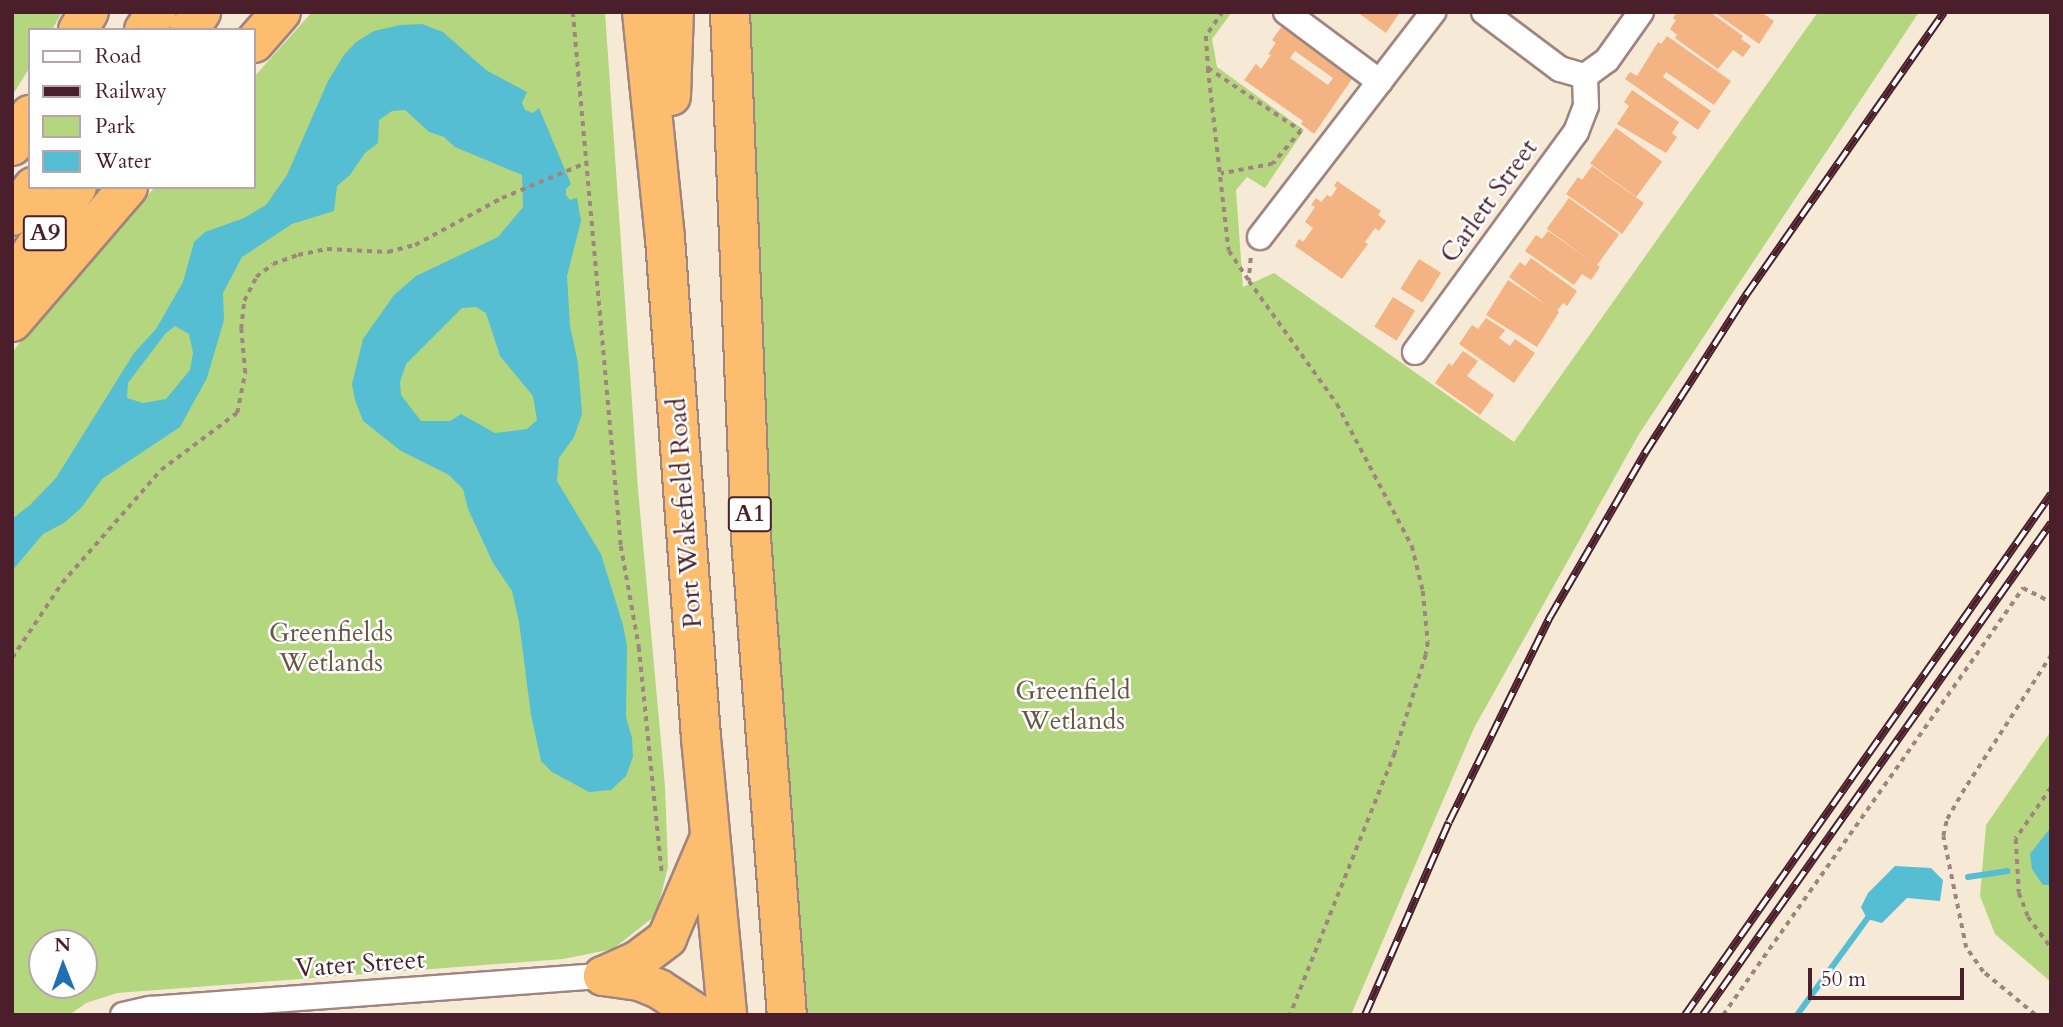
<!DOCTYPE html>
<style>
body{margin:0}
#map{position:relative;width:2063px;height:1027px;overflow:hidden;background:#f6e9d5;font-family:Cardo,serif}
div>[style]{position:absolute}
.green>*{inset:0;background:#b4d67e}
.water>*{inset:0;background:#56bed2}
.stream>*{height:6px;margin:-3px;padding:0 3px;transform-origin:3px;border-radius:3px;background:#56bed2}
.building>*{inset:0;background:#f3b382;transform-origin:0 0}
.path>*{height:3.5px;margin-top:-1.75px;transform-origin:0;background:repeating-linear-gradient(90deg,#a08480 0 5px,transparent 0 10px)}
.roads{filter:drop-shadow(2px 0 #a08480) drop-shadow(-2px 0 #a08480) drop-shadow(0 2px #a08480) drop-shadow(0 -2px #a08480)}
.street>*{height:24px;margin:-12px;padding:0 12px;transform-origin:12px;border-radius:12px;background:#fff}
.highway>*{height:38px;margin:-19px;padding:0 19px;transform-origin:19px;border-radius:19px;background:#fcbd6f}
.rail>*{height:8px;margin-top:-4px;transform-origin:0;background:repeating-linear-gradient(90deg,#fff 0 16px,#4a1f2b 0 32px);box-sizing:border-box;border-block:2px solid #4a1f2b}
span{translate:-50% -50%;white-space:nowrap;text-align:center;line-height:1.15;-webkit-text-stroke:5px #fff;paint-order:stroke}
.shield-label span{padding:2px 5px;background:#fff;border:2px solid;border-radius:5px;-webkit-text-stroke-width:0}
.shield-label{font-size:24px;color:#4a1f2b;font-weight:700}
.street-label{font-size:26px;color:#4a1f2b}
.park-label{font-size:26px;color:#6a5644}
.frame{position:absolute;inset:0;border:14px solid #4a1f2b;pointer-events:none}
.legend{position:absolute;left:28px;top:28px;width:228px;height:161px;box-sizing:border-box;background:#fff;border:2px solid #b7a5aa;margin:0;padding:9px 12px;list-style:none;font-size:21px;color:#4a1f2b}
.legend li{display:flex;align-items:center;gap:14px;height:35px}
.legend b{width:35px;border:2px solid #b7a5aa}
.north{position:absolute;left:28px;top:929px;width:70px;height:70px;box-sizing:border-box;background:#fff;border:2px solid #b7a5aa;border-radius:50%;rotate:359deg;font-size:19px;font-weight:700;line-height:28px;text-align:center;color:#4a1f2b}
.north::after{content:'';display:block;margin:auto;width:24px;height:32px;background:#1f6fb2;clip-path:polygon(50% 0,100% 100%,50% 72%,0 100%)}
.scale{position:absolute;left:1808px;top:968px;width:156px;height:32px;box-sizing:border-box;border:4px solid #4a1f2b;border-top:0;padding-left:9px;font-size:21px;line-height:24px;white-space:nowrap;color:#4a1f2b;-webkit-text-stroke:5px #fff;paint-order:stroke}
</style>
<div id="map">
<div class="green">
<div style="clip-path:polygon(12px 12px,62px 12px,52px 30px,30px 30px,30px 67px,12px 96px)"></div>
<div style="clip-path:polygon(evenodd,312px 12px,605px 12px,638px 489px,665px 786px,668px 867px,656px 915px,613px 949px,563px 959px,117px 993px,86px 1003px,69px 1015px,12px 1015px,12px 353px,31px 327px,155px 187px,254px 187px,254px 77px,312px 12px,42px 943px,84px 943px,84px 985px,42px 985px,42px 943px)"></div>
<div style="clip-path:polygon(730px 12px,1232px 12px,1212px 39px,1217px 67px,1304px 130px,1265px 188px,1247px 177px,1236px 190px,1243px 287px,1274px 273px,1514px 442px,1818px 12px,1919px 12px,1639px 434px,1474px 728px,1351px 1015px,787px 1015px)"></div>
<div style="clip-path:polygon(2051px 731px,2051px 982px,1995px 934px,1980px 896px,1986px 825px)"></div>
</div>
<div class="water">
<div style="clip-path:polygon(evenodd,422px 24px,443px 32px,486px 70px,527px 92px,522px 103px,525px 110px,533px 113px,539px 108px,571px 184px,566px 189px,566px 195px,570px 200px,577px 198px,581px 221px,567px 276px,570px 326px,578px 363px,582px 414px,574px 437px,559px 458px,557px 481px,601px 554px,623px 625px,627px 646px,626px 717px,632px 738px,633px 757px,626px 776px,611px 790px,589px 792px,552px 772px,541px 761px,531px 715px,519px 622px,512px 591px,493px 563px,468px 509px,463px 489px,449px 475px,401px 451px,363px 421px,355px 400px,352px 384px,363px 339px,394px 295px,416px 276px,498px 237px,523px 207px,522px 175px,455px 147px,444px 137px,429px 132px,405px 110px,392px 111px,379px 120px,378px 143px,365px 153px,350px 175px,337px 186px,334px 211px,292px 224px,242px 257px,223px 293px,224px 320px,207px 378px,180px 427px,102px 479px,82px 507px,64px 523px,43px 534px,12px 571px,12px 519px,30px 505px,56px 478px,134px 353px,156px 329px,183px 282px,194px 242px,205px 232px,244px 218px,266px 205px,287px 175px,328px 81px,344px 55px,356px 42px,374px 31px,400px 25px,422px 24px,476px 307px,486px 313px,500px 356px,533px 396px,537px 420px,527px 429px,495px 433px,461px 414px,450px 421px,421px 421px,401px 395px,400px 382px,406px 364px,462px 308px,476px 307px,422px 24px,175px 326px,189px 334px,193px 353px,190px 370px,166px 399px,143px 403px,127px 398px,128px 383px,165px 334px,175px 326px)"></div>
<div style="clip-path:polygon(2051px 827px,2051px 885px,2043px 885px,2032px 869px,2030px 854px)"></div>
<div style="clip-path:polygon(1895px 866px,1931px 868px,1943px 880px,1940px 901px,1907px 898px,1882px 923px,1867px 919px,1861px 907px,1868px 893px)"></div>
</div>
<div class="stream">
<div style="left:1968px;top:877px;width:40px;rotate:-8.5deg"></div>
<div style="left:1797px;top:1015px;width:119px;rotate:-53.9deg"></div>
</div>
<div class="building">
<div style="clip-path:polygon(1357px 12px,1400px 12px,1386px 33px)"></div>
<div style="clip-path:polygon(1677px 12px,1710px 12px,1743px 36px,1741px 39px,1751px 46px,1743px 57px,1733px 50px,1718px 69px,1675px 38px,1677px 35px,1670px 29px,1676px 20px,1673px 18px)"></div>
<div style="clip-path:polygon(1714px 12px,1761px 12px,1774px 21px,1759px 44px)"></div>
<div style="clip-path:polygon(evenodd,1285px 22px,1343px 64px,1339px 70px,1352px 79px,1314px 134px,1301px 124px,1303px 121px,1244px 80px,1256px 64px,1261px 69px,1271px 55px,1268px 54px,1276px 43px,1272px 40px,1285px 22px,1295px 51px,1333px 78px,1328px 85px,1290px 58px,1295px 51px)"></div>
<div style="clip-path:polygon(1667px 36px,1731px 81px,1714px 105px,1666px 72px,1663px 77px,1711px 111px,1698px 130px,1625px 79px,1630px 72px,1637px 76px,1658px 42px,1661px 44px)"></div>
<div style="clip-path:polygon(1632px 90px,1679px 122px,1672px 133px,1677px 137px,1666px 153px,1617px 124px,1629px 106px,1624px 102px)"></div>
<div style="left:1616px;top:128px;width:57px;height:44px;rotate:36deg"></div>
<div style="clip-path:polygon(1592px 166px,1644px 203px,1622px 234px,1566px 194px,1578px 177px,1582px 180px)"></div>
<div style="clip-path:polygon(1337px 181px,1381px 211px,1378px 215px,1386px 221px,1379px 231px,1375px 228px,1365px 242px,1368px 244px,1342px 279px,1295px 246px,1299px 239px,1303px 242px,1313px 228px,1305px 222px,1315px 207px,1311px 205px,1316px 198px,1321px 202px,1327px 195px,1331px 197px,1337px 188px,1334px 186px)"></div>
<div style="left:1569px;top:198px;width:62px;height:38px;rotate:36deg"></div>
<div style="clip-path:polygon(1548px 231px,1600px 267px,1591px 280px,1582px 274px,1574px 285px,1525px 251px,1536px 235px,1542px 239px)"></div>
<div style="clip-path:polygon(1531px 258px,1577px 291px,1567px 306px,1563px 303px,1557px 311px,1559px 312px,1537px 347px,1486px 315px,1508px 280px,1548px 306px,1509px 277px,1520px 262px,1525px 266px)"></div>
<div style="left:1419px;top:259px;width:26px;height:35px;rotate:32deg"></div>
<div style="left:1393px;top:297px;width:26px;height:35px;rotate:32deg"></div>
<div style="clip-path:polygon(1486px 318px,1505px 330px,1499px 338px,1510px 346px,1515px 339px,1535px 353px,1514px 383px,1459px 344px,1472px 325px,1478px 329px)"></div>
<div style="clip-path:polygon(1463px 351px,1478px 361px,1467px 376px,1494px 395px,1480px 415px,1435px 383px,1449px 363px,1452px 366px)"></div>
</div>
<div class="path">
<div style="left:573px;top:12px;width:536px;rotate:84.86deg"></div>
<div style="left:621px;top:546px;width:103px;rotate:79.9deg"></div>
<div style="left:639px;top:647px;width:227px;rotate:84.2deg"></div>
<div style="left:1223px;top:12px;width:29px;rotate:125deg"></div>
<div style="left:1206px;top:36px;width:32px;rotate:86deg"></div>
<div style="left:1208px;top:68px;width:184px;rotate:83.5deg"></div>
<div style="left:1229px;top:251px;width:36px;rotate:56deg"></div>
<div style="left:1208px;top:68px;width:112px;rotate:34.1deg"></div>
<div style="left:1301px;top:131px;width:43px;rotate:130.3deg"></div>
<div style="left:1273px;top:164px;width:53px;rotate:169.1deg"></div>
<div style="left:1251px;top:258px;width:23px;rotate:95deg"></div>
<div style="left:1249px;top:281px;width:151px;rotate:54.4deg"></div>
<div style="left:1337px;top:404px;width:161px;rotate:62.2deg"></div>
<div style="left:1412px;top:546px;width:46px;rotate:76.3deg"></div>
<div style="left:1423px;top:591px;width:51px;rotate:84.4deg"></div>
<div style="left:1428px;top:642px;width:13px;rotate:99deg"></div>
<div style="left:1426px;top:655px;width:103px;rotate:107.6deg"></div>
<div style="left:1395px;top:753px;width:282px;rotate:111.8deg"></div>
<div style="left:12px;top:658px;width:90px;rotate:-56.3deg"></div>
<div style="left:62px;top:583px;width:150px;rotate:-48.8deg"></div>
<div style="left:161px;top:470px;width:95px;rotate:-36.9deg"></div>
<div style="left:237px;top:413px;width:41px;rotate:-78.7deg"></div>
<div style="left:245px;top:373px;width:44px;rotate:-95.2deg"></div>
<div style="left:241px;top:329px;width:28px;rotate:-84deg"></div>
<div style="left:244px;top:301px;width:27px;rotate:-63deg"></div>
<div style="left:256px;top:277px;width:21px;rotate:-37deg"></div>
<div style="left:273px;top:264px;width:27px;rotate:-20deg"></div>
<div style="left:298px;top:255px;width:30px;rotate:-12deg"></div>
<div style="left:327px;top:249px;width:61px;rotate:2.8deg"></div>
<div style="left:388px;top:252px;width:28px;rotate:-15deg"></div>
<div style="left:415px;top:245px;width:99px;rotate:-28.4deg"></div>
<div style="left:502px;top:198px;width:93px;rotate:-22.7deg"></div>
<div style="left:2051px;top:788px;width:62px;rotate:124.5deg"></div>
<div style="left:2016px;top:839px;width:54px;rotate:86.8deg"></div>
<div style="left:2019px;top:893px;width:26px;rotate:69deg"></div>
<div style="left:2028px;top:917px;width:38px;rotate:53deg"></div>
<div style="left:1723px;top:1015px;width:522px;rotate:-54.91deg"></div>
<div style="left:2023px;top:588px;width:31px;rotate:27deg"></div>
<div style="left:2035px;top:1015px;width:67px;rotate:-140.4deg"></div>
<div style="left:1983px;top:972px;width:29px;rotate:-125deg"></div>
<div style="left:1966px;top:948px;width:114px;rotate:-101.6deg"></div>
<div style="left:1943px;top:836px;width:17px;rotate:-77deg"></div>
<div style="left:1947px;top:819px;width:39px;rotate:-60deg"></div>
<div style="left:1967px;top:785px;width:155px;rotate:-57.1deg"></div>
</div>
<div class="roads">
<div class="street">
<div style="left:1286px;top:12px;width:117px;rotate:36.7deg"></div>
<div style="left:1484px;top:12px;width:95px;rotate:36.9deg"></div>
<div style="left:1560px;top:69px;width:26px;rotate:16deg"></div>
<div style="left:1585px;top:76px;width:27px;rotate:-36deg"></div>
<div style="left:1607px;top:60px;width:59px;rotate:-54.7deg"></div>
<div style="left:1260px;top:237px;width:284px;rotate:-52.4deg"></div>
<div style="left:1415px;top:352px;width:273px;rotate:-53.8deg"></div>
<div style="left:1576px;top:132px;width:28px;rotate:-69deg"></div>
<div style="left:1586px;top:106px;width:30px;rotate:-92deg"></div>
<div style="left:123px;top:1015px;width:28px;rotate:-13deg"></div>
<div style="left:150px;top:1009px;width:454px;rotate:-4.2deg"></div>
</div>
<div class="highway">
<div style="left:642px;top:12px;width:227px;rotate:84.2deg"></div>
<div style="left:665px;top:238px;width:501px;rotate:85.88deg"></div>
<div style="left:701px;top:738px;width:278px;rotate:84.6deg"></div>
<div style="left:730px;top:12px;width:526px;rotate:87.71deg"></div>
<div style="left:751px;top:538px;width:478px;rotate:85.7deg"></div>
<div style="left:78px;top:30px;width:21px;rotate:-59deg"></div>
<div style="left:144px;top:30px;width:22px;rotate:-54deg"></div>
<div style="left:189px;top:30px;width:22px;rotate:-56deg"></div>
<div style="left:254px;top:43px;width:41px;rotate:-48.9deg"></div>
<div style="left:671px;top:96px;width:84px;rotate:-88deg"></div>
<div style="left:12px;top:146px;width:36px;rotate:-60deg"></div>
<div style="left:12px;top:216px;width:36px;rotate:-54deg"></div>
<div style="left:12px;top:280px;width:113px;rotate:-55deg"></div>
<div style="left:12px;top:322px;width:178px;rotate:-49.3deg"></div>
<div style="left:603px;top:976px;width:37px;rotate:-24deg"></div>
<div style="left:637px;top:961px;width:38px;rotate:-37deg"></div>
<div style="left:667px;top:938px;width:104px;rotate:-66.9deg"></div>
<div style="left:603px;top:976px;width:36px;rotate:8deg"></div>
<div style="left:639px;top:981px;width:22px;rotate:22deg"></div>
<div style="left:659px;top:989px;width:48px;rotate:33deg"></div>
</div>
</div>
<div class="rail">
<div style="left:1365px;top:1015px;width:210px;rotate:-66.5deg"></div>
<div style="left:1449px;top:822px;width:229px;rotate:-63.8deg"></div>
<div style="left:1550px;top:617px;width:190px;rotate:-59.9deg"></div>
<div style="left:1645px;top:453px;width:188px;rotate:-57.4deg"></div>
<div style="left:1746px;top:295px;width:345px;rotate:-55deg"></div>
<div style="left:1685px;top:1015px;width:637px;rotate:-54.91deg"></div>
<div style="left:1703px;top:1015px;width:603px;rotate:-54.73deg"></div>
</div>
<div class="shield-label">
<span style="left:45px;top:233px">A9</span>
<span style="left:750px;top:514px">A1</span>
</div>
<div class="street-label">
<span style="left:1489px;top:201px;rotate:-54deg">Carlett Street</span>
<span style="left:685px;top:513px;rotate:-94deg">Port Wakefield Road</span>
<span style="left:360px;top:964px;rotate:-4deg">Vater Street</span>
</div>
<div class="park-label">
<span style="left:331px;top:648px">Greenfields<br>Wetlands</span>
<span style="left:1073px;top:706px">Greenfield<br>Wetlands</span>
</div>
<div class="frame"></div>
<ul class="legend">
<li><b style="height:9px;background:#fff"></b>Road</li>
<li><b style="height:9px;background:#4a1f2b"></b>Railway</li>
<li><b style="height:19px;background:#b4d67e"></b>Park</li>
<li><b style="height:19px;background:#56bed2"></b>Water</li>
</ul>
<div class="north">N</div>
<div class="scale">50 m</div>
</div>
